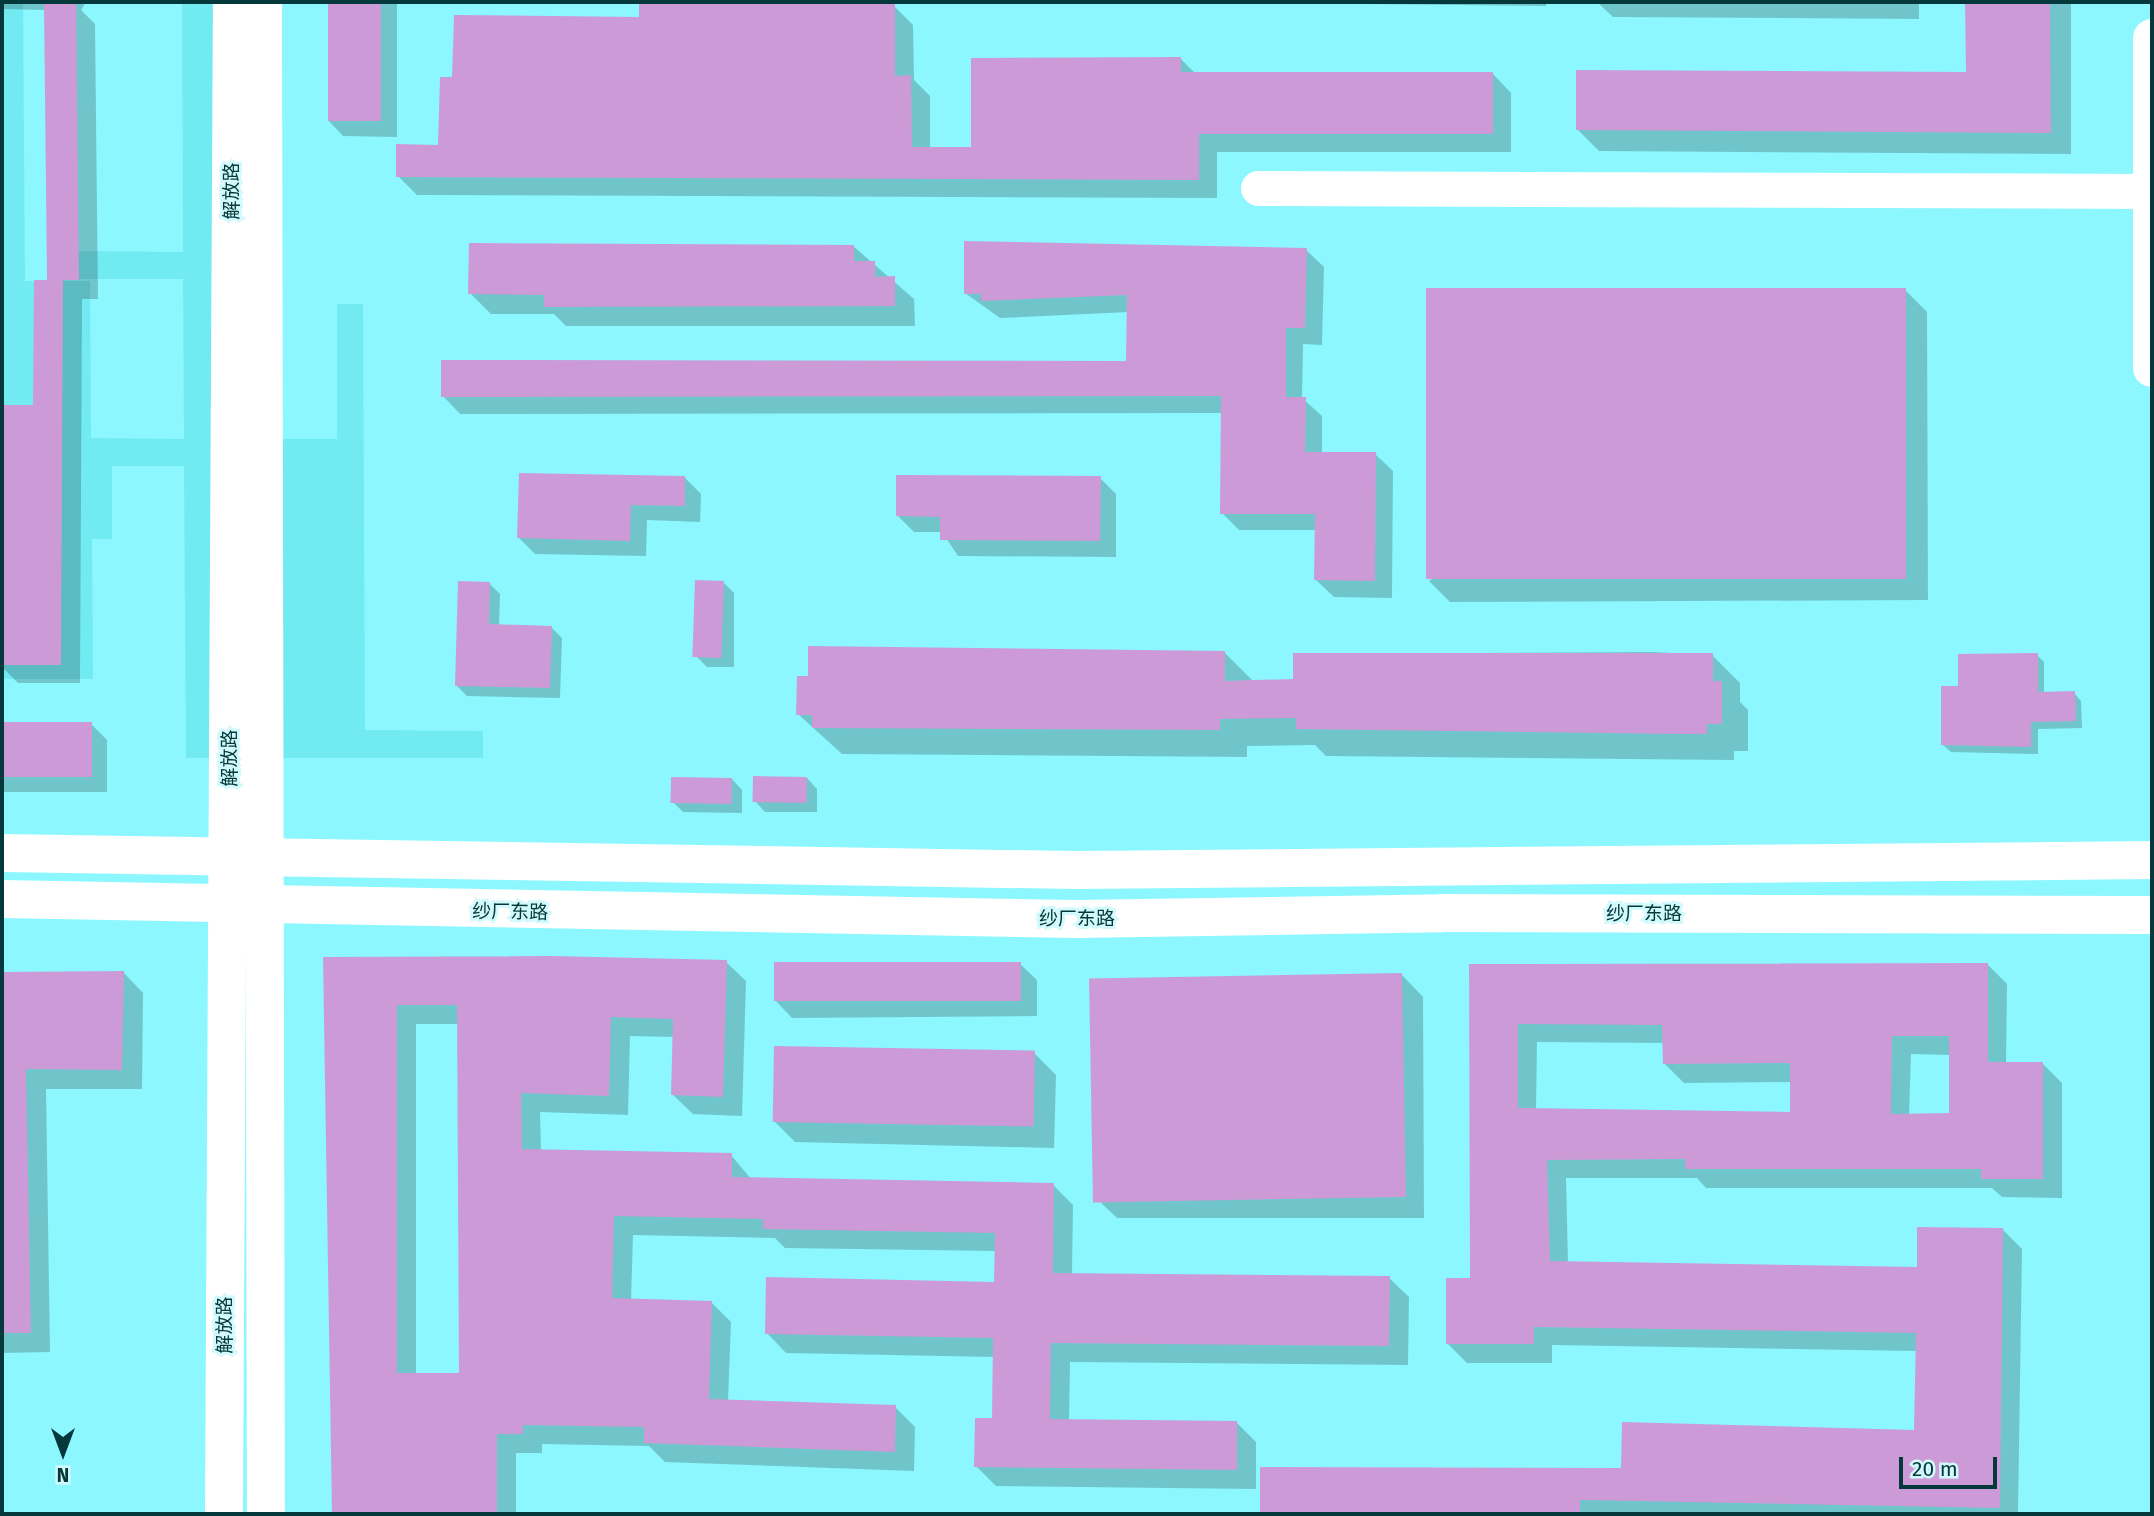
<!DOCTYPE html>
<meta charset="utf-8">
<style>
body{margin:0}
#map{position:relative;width:2154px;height:1516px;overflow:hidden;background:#8cf7fe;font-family:"Fira Sans","Noto Sans SC",sans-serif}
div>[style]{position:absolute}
.built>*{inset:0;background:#72eaf2}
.shadow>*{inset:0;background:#0003}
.building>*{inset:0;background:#cc9bd7;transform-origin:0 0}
.minor>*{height:35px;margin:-17.5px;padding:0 17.5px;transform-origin:17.5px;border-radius:17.5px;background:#fff}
.major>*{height:38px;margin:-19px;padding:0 19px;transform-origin:19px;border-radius:19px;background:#fff}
span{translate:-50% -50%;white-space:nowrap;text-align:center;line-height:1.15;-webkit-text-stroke:6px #d2f9fb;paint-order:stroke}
.street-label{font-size:19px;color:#05383b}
.frame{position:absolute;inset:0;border:4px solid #05383b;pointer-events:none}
.north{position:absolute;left:28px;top:1418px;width:70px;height:70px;-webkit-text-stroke:5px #d2f9fb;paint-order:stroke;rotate:180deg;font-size:19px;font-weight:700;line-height:28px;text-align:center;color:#05383b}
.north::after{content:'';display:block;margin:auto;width:24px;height:32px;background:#05383b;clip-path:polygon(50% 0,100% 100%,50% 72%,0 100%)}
.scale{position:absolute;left:1899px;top:1457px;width:98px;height:32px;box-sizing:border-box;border:4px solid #05383b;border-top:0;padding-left:9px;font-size:21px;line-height:24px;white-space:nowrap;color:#05383b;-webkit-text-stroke:5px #d2f9fb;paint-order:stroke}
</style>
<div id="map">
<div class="built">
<div style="clip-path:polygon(2px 2px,23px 2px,25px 281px,90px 281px,91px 438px,184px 439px,183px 279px,52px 279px,50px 12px,76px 12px,78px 251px,183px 252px,182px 2px,264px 2px,266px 439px,337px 439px,337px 304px,363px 304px,365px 730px,483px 731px,483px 758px,186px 758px,184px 466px,112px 466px,112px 539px,92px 539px,93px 679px,2px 679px)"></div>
</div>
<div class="shadow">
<div style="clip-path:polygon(2px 2px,86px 2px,81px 10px,95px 24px,98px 299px,82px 299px,80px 683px,18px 683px,2px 667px,2px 406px,35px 406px,49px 281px,46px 10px,2px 9px)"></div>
<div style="clip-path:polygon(329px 2px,397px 2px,397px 137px,343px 136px,328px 120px)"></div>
<div style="clip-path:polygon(641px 2px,894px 6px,913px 25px,914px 80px,930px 96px,930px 149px,972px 149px,1181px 59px,1195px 73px,1492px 73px,1511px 93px,1511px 152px,1217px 152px,1217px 198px,417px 195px,398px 176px,439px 146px,454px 79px,641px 18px)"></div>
<div style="clip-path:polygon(1184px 2px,1546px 2px,1546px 6px)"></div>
<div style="clip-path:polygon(1597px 2px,1919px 2px,1919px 19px,1613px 17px)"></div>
<div style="clip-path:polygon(1967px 2px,2071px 2px,2071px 154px,1599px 151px,1578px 130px,1967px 74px)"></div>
<div style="clip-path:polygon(853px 246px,914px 299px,915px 326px,566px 326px,554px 314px,491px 314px,470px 293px)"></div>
<div style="clip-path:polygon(1306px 250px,1324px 267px,1322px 345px,1303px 344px,1302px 398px,1322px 416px,1322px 453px,1375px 454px,1393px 471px,1392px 598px,1334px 597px,1316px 580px,1317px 530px,1239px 530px,1222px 513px,1222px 413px,460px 414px,443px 396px,1128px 363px,1129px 312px,1000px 318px,965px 293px)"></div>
<div style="clip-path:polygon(1905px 290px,1927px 312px,1928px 600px,1450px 602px,1429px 581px)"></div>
<div style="clip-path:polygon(685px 478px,701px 494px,700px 522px,647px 520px,646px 556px,535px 554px,519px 538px)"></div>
<div style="clip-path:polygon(1100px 478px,1116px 494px,1116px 557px,958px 556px,942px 532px,914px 532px,898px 516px)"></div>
<div style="clip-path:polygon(489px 583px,500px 594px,499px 626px,551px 627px,562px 638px,560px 698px,467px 696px,456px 685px)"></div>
<div style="clip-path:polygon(724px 583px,734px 593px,734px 667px,707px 667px,696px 656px)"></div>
<div style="clip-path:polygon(1651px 652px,1712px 655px,1740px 683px,1740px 702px,1748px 710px,1748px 751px,1734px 751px,1734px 760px,1326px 756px,1315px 745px,1247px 746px,1247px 757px,842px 754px,798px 714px,1225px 653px,1252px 680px,1294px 681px,1294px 654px)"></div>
<div style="clip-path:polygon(2037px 655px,2044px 662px,2044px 694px,2074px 693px,2081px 701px,2082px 728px,2038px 729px,2038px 754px,1951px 752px,1943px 745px)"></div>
<div style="clip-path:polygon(2px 724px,91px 724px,107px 740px,107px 792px,2px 792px)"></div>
<div style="clip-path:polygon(807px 778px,817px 789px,817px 812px,765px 812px,755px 801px)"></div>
<div style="clip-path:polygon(732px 779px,742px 790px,742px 813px,683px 812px,673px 802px)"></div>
<div style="clip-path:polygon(evenodd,325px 959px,726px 962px,746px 981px,742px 1116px,693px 1114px,673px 1095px,674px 1037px,630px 1036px,628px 1115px,540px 1112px,541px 1151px,731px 1155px,751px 1179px,1053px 1185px,1073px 1205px,1072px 1275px,1389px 1278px,1409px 1297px,1408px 1365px,1070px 1362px,1069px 1421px,1237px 1423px,1256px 1442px,1256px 1489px,996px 1486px,976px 1466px,994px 1420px,995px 1357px,786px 1353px,767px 1333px,996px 1283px,996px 1251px,785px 1248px,775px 1238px,633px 1235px,631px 1300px,711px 1302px,731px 1322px,728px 1401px,895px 1407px,915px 1427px,914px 1471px,665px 1462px,649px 1446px,542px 1444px,542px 1453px,516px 1453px,516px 1514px,334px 1514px,325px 959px,416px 1024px,459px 1024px,460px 1375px,416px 1375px,416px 1024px)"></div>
<div style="clip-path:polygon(1020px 964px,1037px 980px,1037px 1016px,792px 1018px,776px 1001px)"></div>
<div style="clip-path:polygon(evenodd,1988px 965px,2007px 984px,2006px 1064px,2043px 1064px,2062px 1083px,2062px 1198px,2002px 1197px,1992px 1188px,1706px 1188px,1697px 1178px,1566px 1178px,1568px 1264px,1919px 1269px,2003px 1230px,2022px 1249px,2018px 1514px,1261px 1513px,1916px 1432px,1917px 1351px,1552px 1345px,1552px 1363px,1467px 1363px,1448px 1344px,1472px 1280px,1471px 966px,1988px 965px,1537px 1042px,1664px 1043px,1665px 1064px,1684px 1083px,1792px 1082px,1791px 1114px,1536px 1110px,1537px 1042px,1988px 965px,1911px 1054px,1951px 1055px,1951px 1115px,1909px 1115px,1911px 1054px)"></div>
<div style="clip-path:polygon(123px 972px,143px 993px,142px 1089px,46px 1089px,50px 1352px,2px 1353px,2px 974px)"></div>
<div style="clip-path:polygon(1402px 975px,1423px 997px,1424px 1218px,1117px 1218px,1095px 1197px)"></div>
<div style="clip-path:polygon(1034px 1053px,1056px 1075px,1054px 1148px,795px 1142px,774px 1121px)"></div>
</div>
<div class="building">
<div style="clip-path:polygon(76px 2px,79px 280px,63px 280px,61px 665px,2px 665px,2px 405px,33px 405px,34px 280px,47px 280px,44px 3px)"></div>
<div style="left:328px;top:2px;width:53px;height:119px"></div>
<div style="clip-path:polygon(639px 2px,895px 4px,895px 76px,911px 75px,912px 147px,971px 147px,971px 58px,1181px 57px,1181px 72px,1493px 72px,1493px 134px,1199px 134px,1199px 180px,396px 177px,396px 144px,438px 145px,440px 77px,452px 77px,454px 15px,639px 17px)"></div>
<div style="clip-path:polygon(1965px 2px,2050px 2px,2051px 133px,1576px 130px,1576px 70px,1966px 72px)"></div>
<div style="clip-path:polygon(964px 241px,1307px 248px,1305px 328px,1286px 328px,1286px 397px,1306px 397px,1305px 452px,1376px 452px,1375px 581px,1314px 580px,1315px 514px,1220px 514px,1221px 396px,441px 397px,441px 360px,1126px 361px,1127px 295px,981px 301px,981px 294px,964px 294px)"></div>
<div style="clip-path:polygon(469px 243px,854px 245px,854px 261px,875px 261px,875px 277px,895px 276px,895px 306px,544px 307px,544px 295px,468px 294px)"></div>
<div style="left:1906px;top:288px;width:291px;height:480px;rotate:90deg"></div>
<div style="clip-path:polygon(519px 473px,685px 476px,685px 506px,631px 505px,630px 541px,517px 538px)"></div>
<div style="clip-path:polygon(896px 475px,1101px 476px,1100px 541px,940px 540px,940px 517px,896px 516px)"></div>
<div style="left:695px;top:580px;width:29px;height:77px;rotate:2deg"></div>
<div style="clip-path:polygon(458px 581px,490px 582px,489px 624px,552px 626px,550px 688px,455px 686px)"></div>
<div style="clip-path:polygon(808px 646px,1225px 651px,1225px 681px,1293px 679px,1293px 653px,1713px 653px,1713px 681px,1722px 681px,1722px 724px,1707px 724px,1707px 734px,1673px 734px,1296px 729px,1296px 718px,1220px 719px,1220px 730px,812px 728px,812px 715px,796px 715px,797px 676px,808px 676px)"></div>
<div style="clip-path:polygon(2038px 653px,2038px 692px,2075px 691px,2076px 721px,2031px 722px,2031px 747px,1941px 745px,1941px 686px,1958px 686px,1958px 654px)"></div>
<div style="left:2px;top:722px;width:90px;height:55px"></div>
<div style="left:753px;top:776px;width:54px;height:26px;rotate:1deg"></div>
<div style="left:671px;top:777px;width:61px;height:26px;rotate:1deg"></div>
<div style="clip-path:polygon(evenodd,550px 956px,727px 960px,723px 1097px,671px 1095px,673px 1019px,611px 1017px,609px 1096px,521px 1093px,522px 1149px,732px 1153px,732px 1177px,1054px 1183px,1053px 1273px,1390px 1276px,1389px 1346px,1051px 1343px,1050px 1419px,1237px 1421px,1237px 1470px,974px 1467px,975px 1418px,992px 1418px,993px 1338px,765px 1334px,766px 1277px,994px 1282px,995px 1233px,763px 1229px,763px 1219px,614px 1216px,612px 1298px,712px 1301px,709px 1399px,896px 1405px,895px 1452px,644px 1443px,644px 1427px,523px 1425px,523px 1434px,497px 1434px,497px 1514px,332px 1514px,323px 957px,550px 956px,397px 1005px,457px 1005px,459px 1373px,397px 1373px,397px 1005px)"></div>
<div style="left:1021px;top:962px;width:39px;height:247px;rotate:90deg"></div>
<div style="clip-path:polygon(evenodd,1988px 963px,1988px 1062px,2043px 1062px,2043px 1179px,1981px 1179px,1981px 1169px,1685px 1169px,1685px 1159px,1547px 1160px,1550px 1261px,1917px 1267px,1917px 1227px,2003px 1228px,2000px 1508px,1580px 1500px,1580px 1514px,1260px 1514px,1260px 1467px,1621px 1468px,1622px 1422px,1914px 1430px,1916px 1333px,1534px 1327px,1534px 1344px,1446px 1344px,1446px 1278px,1470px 1278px,1469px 964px,1988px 963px,1518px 1024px,1662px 1025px,1663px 1064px,1790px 1063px,1790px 1112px,1518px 1108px,1518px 1024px,1988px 963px,1892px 1036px,1949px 1036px,1949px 1113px,1891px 1114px,1892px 1036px)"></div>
<div style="clip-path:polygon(124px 971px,122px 1070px,26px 1069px,31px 1333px,2px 1333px,2px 972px)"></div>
<div style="left:1402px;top:973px;width:224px;height:313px;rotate:89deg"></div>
<div style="left:774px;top:1046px;width:261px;height:76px;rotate:1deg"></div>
</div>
<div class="minor">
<div style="left:1258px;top:188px;width:894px;rotate:0.19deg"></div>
</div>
<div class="major">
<div style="left:263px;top:2px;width:1512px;rotate:89.89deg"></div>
<div style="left:2152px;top:38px;width:330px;rotate:90deg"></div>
<div style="left:2px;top:853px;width:1074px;rotate:0.91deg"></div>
<div style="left:1076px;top:870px;width:1076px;rotate:-0.53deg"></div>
<div style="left:2px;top:899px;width:1074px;rotate:1.07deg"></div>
<div style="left:1076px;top:919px;width:367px;rotate:-0.9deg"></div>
<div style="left:1443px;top:913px;width:709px;rotate:0.16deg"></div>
<div style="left:224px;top:1514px;width:1512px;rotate:-89.7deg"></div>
</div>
<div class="street-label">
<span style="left:232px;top:191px;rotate:-90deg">解放路</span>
<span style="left:230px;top:758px;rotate:-90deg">解放路</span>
<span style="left:510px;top:912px;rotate:1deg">纱厂东路</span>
<span style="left:1644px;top:914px">纱厂东路</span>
<span style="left:1077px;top:919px">纱厂东路</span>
<span style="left:225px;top:1325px;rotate:-90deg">解放路</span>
</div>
<div class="frame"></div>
<div class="north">N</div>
<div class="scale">20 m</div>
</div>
